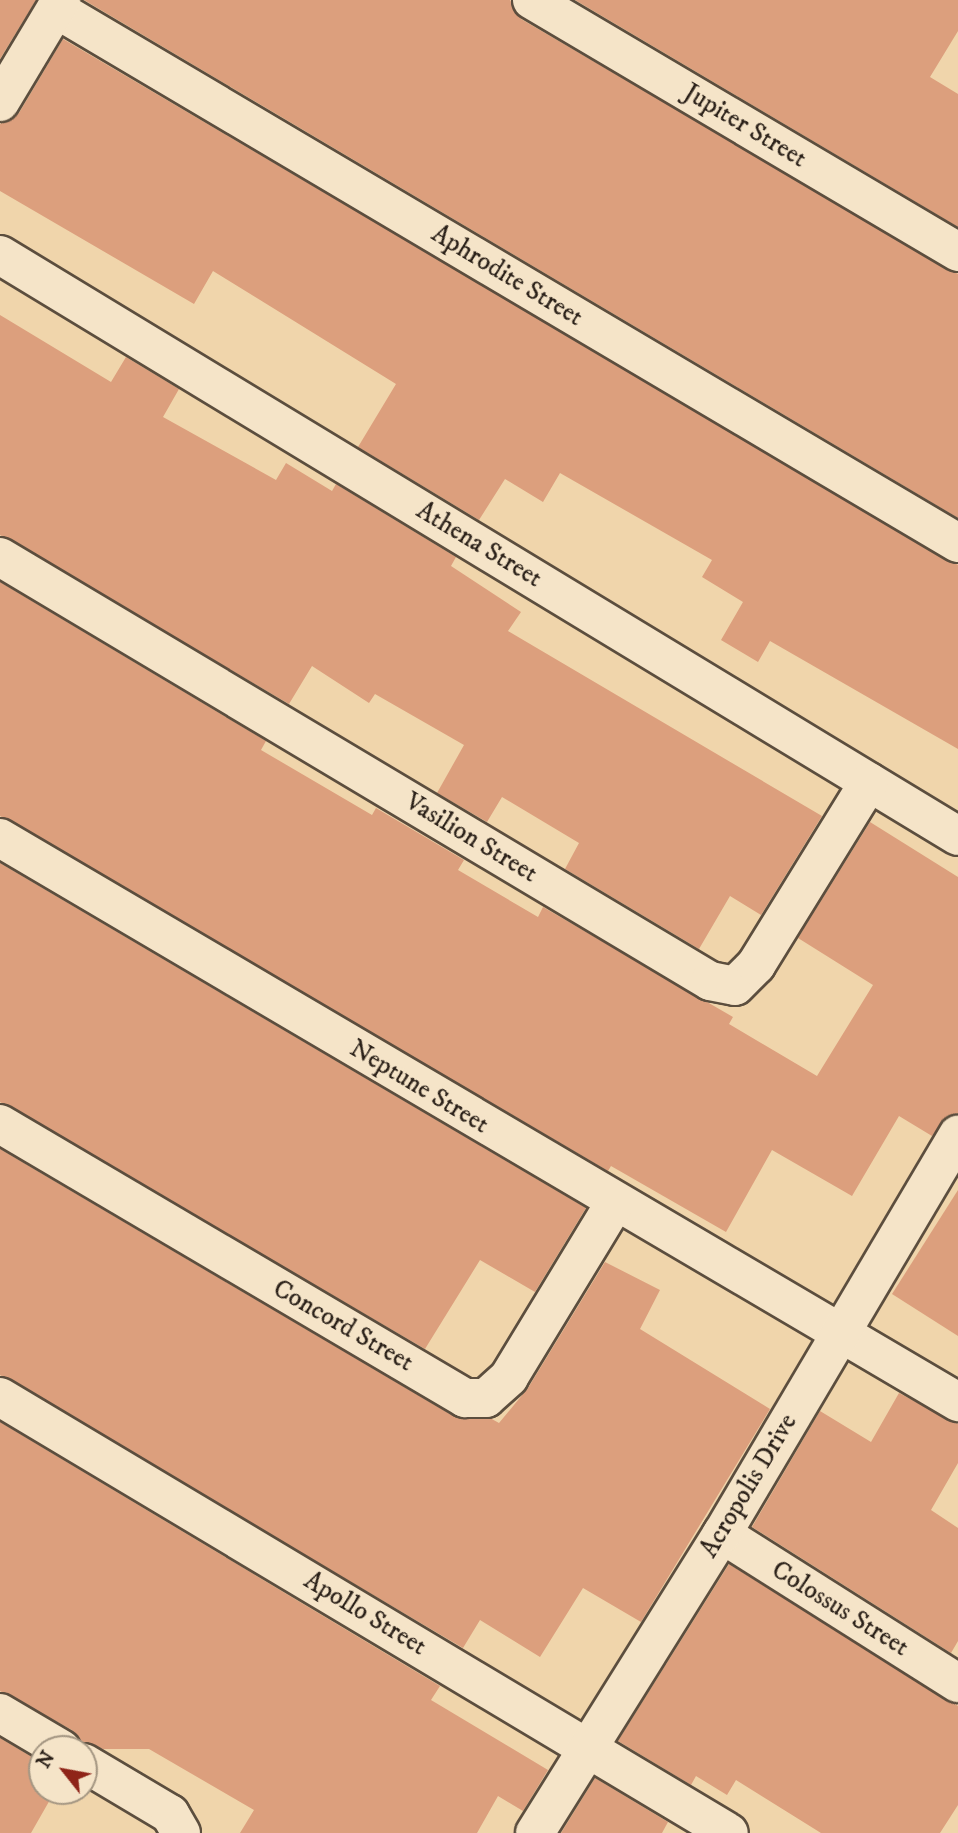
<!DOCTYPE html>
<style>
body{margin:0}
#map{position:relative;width:958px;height:1833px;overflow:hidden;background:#f0d5ab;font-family:"IM FELL DW Pica",serif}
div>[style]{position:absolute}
.building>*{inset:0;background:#dc9f7d}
.roads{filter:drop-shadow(2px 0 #5c4e3e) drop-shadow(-2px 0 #5c4e3e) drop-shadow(0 2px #5c4e3e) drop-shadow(0 -2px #5c4e3e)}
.street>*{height:38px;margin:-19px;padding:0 19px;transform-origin:19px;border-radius:19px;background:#f5e4c8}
span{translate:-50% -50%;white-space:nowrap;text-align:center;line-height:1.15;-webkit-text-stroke:5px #f5e4c8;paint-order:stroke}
.street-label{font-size:26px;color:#2b2119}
.north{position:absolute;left:28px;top:1735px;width:70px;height:70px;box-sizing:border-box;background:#f5e4c8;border:2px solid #a49682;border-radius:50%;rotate:301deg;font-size:19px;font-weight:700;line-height:28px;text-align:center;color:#2b2119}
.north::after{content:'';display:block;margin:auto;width:24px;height:32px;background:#8f2418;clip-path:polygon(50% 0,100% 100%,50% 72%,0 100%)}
</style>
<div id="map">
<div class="building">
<div style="clip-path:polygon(0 0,36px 0,0 59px)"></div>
<div style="clip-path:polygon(84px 0,510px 0,521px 19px,958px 274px,958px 518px)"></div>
<div style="clip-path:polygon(575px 0,958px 0,958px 31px,930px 77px,958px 94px,958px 227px)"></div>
<div style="clip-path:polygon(63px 39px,958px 565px,958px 749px,770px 641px,758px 662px,721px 640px,743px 602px,702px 577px,712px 560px,560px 473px,543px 502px,505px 479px,479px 520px,358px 447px,396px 384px,213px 271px,194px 304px,0 191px,0 124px,19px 113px)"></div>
<div style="clip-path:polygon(0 315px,111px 382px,126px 357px,179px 389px,163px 417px,276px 480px,286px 463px,332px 491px,336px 484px,456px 557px,451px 566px,521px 612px,508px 631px,822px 816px,761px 915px,730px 896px,699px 949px,565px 869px,579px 843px,502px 797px,487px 822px,437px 793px,464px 745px,375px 694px,369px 703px,312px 666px,289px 704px,0 535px)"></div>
<div style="clip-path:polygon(0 582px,266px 741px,261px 750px,372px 815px,376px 808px,464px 860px,458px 870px,538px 917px,543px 907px,733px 1017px,729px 1024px,817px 1076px,873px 985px,798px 938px,870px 822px,958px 877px,958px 1113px,947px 1116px,932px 1136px,899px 1116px,852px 1196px,772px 1150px,726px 1232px,611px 1166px,608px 1171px,0 816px)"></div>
<div style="clip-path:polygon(0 863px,586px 1208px,535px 1292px,480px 1260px,425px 1349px,0 1102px)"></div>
<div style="clip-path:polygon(0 1149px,455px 1417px,490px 1418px,499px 1423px,528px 1388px,605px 1262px,660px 1290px,640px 1329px,770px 1409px,641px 1622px,583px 1588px,540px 1657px,480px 1620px,463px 1648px,0 1375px)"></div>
<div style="clip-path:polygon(958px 1190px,958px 1336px,892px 1294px)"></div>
<div style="clip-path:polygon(899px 1393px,958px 1424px,958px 1463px,931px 1510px,958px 1528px,958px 1641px,951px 1653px,752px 1527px,820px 1411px,871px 1442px)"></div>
<div style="clip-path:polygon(0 1422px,440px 1686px,431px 1700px,548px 1770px,523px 1811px,498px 1796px,477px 1833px,240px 1833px,254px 1810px,149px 1749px,103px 1749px,81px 1742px,72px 1730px,0 1691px)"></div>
<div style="clip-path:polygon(729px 1564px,958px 1706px,958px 1805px,940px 1833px,821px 1833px,736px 1780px,727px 1795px,696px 1776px,691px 1785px,618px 1741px)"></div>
<div style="clip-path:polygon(0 1738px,42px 1763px,42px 1791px,55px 1791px,31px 1833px,0 1833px)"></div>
<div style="clip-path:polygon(595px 1778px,668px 1822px,662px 1833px,561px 1833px)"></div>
</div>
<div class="roads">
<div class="street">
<div style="left:532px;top:0;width:495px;rotate:30.6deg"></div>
<div style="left:56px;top:9px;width:1048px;rotate:30.63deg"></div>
<div style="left:0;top:102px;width:119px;rotate:-59.1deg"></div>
<div style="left:0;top:255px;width:1120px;rotate:31.24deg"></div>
<div style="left:0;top:557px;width:827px;rotate:30.84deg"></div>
<div style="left:710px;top:981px;width:25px;rotate:11deg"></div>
<div style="left:735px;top:986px;width:30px;rotate:-45deg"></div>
<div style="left:756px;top:965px;width:215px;rotate:-58.3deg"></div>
<div style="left:0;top:838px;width:1112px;rotate:30.49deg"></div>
<div style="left:0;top:1124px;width:540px;rotate:30.51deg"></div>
<div style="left:465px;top:1398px;width:21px"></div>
<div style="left:486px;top:1398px;width:31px;rotate:-42deg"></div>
<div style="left:509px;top:1377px;width:204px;rotate:-58.7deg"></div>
<div style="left:0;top:1397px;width:849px;rotate:30.88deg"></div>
<div style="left:722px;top:1534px;width:279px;rotate:32.3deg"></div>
<div style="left:0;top:1713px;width:71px;rotate:30.5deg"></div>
<div style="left:84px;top:1763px;width:100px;rotate:30.7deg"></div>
<div style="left:170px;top:1814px;width:22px;rotate:60deg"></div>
<div style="left:535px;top:1833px;width:353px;rotate:-58deg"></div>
<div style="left:722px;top:1534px;width:464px;rotate:-59.4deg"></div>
</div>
</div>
<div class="street-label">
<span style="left:745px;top:126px;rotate:31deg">Jupiter Street</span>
<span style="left:507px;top:276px;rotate:31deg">Aphrodite Street</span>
<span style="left:479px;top:545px;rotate:31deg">Athena Street</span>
<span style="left:471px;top:838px;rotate:31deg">Vasilion Street</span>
<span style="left:419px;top:1087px;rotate:31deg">Neptune Street</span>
<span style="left:343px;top:1326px;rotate:30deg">Concord Street</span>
<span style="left:749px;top:1486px;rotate:-59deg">Acropolis Drive</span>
<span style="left:840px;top:1609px;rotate:32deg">Colossus Street</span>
<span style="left:365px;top:1614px;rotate:31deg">Apollo Street</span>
</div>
<div class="north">N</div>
</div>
